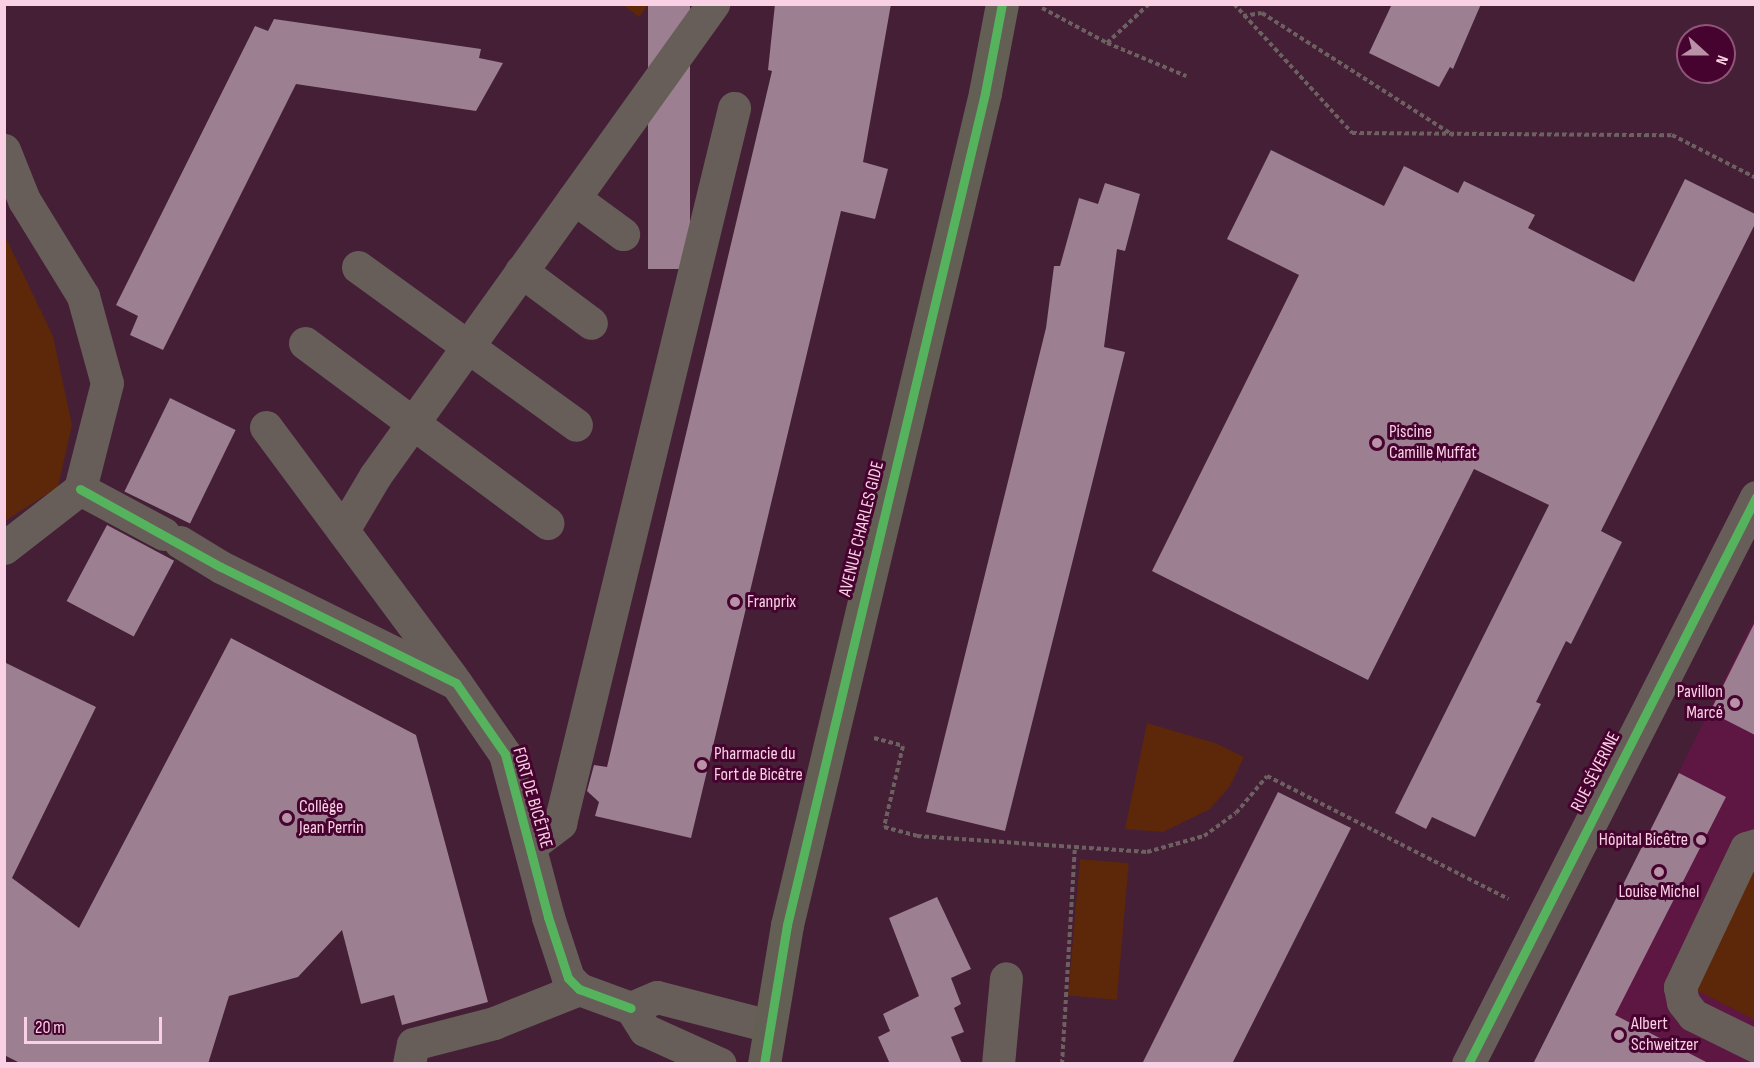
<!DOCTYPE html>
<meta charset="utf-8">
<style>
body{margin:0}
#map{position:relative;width:1760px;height:1068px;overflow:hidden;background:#441f36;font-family:"Sofia Sans Condensed",sans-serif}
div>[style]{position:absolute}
.built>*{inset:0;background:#5d1742}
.green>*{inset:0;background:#5d270a;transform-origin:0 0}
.building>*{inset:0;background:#9c7f90;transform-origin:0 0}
.path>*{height:4px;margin-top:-2px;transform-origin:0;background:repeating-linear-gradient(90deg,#6c6061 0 4.5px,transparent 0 7.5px)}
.minor>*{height:33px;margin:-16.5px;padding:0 16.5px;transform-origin:16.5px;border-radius:16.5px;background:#675e59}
.major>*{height:33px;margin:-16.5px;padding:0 16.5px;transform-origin:16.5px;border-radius:16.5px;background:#645f54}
.cycleway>*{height:9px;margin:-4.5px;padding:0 4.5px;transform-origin:4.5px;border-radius:4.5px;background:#56b35d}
.dots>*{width:16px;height:16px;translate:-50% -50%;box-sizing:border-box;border:3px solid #47032f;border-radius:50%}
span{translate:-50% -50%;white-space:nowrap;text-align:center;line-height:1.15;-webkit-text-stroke:6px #47032f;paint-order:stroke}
.poi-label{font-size:18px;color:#fad0e4}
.left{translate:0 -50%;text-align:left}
.right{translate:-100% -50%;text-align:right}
.street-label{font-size:18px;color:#fad0e4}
.frame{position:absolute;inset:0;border:6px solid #fad0e4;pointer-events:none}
.north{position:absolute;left:1676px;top:24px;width:60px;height:60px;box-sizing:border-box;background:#47032f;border:2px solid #8f5577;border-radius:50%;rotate:111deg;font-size:16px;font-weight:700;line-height:24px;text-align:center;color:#fad0e4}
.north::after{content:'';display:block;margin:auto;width:21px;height:27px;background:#ba92a7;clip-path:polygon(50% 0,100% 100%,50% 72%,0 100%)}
.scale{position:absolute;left:24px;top:1017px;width:138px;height:27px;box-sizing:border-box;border:3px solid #fad0e4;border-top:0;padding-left:8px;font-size:18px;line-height:21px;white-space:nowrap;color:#fad0e4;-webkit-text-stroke:4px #47032f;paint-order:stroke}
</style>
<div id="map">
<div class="built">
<div style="clip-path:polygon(1755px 617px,1755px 1063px,1536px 1063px)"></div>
</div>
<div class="green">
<div style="clip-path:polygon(623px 5px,648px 5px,639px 17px)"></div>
<div style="clip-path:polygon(4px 234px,53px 336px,72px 425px,58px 487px,5px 521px)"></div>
<div style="clip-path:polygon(1147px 723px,1215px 743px,1244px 757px,1230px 786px,1210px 809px,1163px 832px,1125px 829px)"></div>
<div style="left:1080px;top:859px;width:49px;height:137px;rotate:5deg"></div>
<div style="clip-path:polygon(1755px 867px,1755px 1020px,1694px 989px)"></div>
</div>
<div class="building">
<div style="left:648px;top:4px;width:42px;height:265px"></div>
<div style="clip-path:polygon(775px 4px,891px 4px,863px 162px,888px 169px,875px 219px,841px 211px,691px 838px,595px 816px,599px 802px,587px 791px,594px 765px,607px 767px,772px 71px,768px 70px)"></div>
<div style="clip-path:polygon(1392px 4px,1481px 4px,1453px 69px,1450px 67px,1439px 87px,1369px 53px)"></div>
<div style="clip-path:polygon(274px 19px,481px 49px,479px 58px,503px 63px,476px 111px,296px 84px,163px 350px,130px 335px,138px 316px,116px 305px,255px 26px,268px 31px)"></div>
<div style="clip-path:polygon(1271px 150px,1384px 206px,1404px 166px,1458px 193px,1464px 181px,1535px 215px,1528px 228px,1634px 282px,1685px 179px,1755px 214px,1755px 224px,1601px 531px,1622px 542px,1571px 644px,1566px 641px,1536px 702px,1541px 704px,1475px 837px,1432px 817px,1426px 829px,1395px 813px,1549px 505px,1474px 469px,1368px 680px,1152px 571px,1299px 275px,1227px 239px)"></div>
<div style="clip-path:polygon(1105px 183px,1140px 194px,1125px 251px,1117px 249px,1104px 347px,1125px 352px,1005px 831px,926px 812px,1046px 328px,1054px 266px,1060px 266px,1079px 198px,1098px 204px)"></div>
<div style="left:170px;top:398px;width:73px;height:104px;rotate:26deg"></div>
<div style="left:107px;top:525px;width:76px;height:86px;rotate:28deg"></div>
<div style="clip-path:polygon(1755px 622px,1755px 735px,1710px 712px)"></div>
<div style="clip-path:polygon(231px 638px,416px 735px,488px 1002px,402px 1025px,394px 995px,361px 1004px,342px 930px,298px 977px,229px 996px,208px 1064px,22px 1064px,4px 1055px,4px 662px,96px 707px,12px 878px,79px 928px)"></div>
<div style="clip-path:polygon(1679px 773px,1726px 797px,1615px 1015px,1710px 1064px,1533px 1064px)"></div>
<div style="clip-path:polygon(1278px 792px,1351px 828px,1232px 1064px,1142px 1064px)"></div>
<div style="clip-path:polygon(937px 897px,971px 969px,951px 978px,961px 1004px,954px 1008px,964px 1032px,951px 1037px,962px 1064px,890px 1064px,878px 1037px,890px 1031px,883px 1014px,919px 996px,889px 918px)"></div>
</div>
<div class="path">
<div style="left:1234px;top:4px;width:175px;rotate:47.5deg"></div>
<div style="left:1352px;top:133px;width:320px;rotate:0.4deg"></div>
<div style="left:1672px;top:135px;width:94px;rotate:27.1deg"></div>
<div style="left:1042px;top:8px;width:74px;rotate:28.3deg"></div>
<div style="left:1107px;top:43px;width:57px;rotate:-42.9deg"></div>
<div style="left:1243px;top:16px;width:19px;rotate:-9deg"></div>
<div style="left:1262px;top:13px;width:227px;rotate:32.6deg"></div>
<div style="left:1107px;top:43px;width:86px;rotate:22.7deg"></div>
<div style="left:874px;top:738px;width:30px;rotate:15deg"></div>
<div style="left:903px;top:746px;width:83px;rotate:103.2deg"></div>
<div style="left:884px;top:827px;width:34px;rotate:15deg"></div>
<div style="left:917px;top:836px;width:231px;rotate:4deg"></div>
<div style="left:1147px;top:852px;width:59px;rotate:-15.7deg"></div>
<div style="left:1204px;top:836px;width:39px;rotate:-36deg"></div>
<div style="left:1236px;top:813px;width:48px;rotate:-50deg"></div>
<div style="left:1267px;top:776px;width:271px;rotate:27deg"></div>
<div style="left:1062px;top:1064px;width:216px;rotate:-86.6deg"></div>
</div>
<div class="minor">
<div style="left:4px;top:150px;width:54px;rotate:68.2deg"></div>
<div style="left:24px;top:200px;width:113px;rotate:58.4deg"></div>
<div style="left:83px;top:296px;width:90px;rotate:74.6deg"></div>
<div style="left:107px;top:383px;width:109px;rotate:104.3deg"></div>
<div style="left:80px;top:489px;width:96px;rotate:142.2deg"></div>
<div style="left:574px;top:198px;width:61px;rotate:36.3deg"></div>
<div style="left:358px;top:267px;width:269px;rotate:35.9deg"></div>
<div style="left:521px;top:271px;width:87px;rotate:36.6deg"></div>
<div style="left:305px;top:343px;width:302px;rotate:36.6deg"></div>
<div style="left:266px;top:427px;width:314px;rotate:53.4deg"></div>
<div style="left:80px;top:489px;width:95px;rotate:28.2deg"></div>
<div style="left:343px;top:530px;width:63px;rotate:-59.3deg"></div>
<div style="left:375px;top:476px;width:581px;rotate:-54.39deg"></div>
<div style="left:180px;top:542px;width:48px;rotate:31.4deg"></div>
<div style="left:221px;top:567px;width:262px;rotate:26.3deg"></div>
<div style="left:456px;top:683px;width:86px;rotate:55.4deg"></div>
<div style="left:505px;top:754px;width:169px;rotate:75.2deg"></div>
<div style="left:548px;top:917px;width:64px;rotate:71.8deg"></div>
<div style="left:568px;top:978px;width:16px;rotate:45deg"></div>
<div style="left:579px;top:989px;width:55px;rotate:20.1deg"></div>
<div style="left:1756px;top:845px;width:10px;rotate:163deg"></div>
<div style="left:1746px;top:848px;width:154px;rotate:115.4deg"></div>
<div style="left:1680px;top:987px;width:15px;rotate:79deg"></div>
<div style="left:1683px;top:1002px;width:16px;rotate:52deg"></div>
<div style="left:1693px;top:1015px;width:70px;rotate:26.2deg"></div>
<div style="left:530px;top:846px;width:38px;rotate:-37deg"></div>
<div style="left:560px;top:823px;width:736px;rotate:-76.32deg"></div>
<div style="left:631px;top:1008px;width:28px;rotate:-23deg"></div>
<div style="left:657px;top:997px;width:116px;rotate:14.5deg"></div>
<div style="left:631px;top:1008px;width:26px;rotate:58deg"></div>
<div style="left:645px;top:1030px;width:82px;rotate:24.4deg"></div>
<div style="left:409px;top:1064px;width:20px;rotate:-79deg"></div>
<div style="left:413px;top:1044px;width:84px;rotate:-14.5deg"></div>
<div style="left:494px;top:1023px;width:92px;rotate:-21.8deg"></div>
<div style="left:998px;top:1064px;width:86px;rotate:-84.7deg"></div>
<div style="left:1468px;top:1064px;width:636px;rotate:-63.07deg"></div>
</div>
<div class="major">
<div style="left:764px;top:1064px;width:141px;rotate:-80.6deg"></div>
<div style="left:787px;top:925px;width:855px;rotate:-76.61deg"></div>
<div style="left:985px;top:93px;width:91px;rotate:-79.2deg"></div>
</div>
<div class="cycleway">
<div style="left:80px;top:489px;width:161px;rotate:29deg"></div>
<div style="left:221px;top:567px;width:262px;rotate:26.3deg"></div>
<div style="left:456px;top:683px;width:86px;rotate:55.4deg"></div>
<div style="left:505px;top:754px;width:169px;rotate:75.2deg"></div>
<div style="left:548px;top:917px;width:64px;rotate:71.8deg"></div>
<div style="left:568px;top:978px;width:16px;rotate:45deg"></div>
<div style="left:579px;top:989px;width:55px;rotate:20.1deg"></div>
<div style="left:764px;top:1064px;width:141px;rotate:-80.6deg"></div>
<div style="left:787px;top:925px;width:855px;rotate:-76.61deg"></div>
<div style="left:985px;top:93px;width:91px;rotate:-79.2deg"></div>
<div style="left:1468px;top:1064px;width:636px;rotate:-63.07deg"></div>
</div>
<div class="dots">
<div style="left:1377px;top:443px;background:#ba92a7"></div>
<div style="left:735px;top:602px;background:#ba92a7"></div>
<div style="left:1735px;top:703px;background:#ba92a7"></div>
<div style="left:702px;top:765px;background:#ba92a7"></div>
<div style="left:287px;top:818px;background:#ba92a7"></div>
<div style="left:1701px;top:840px;background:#ba92a7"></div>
<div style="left:1659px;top:872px;background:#ba92a7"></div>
<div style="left:1619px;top:1035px;background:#ba92a7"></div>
</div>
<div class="poi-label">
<span class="left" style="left:1389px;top:443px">Piscine<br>Camille Muffat</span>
<span class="left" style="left:747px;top:602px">Franprix</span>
<span class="right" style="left:1723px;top:703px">Pavillon<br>Marcé</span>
<span class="left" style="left:714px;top:765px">Pharmacie du<br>Fort de Bicêtre</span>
<span class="left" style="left:299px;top:818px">Collège<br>Jean Perrin</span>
<span class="right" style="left:1688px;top:840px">Hôpital Bicêtre</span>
<span style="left:1659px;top:892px">Louise Michel</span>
<span class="left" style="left:1631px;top:1035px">Albert<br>Schweitzer</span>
</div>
<div class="street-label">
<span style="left:862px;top:529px;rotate:-76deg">AVENUE CHARLES GIDE</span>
<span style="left:1596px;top:772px;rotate:-63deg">RUE SÉVERINE</span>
<span style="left:532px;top:798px;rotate:74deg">FORT DE BICÊTRE</span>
</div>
<div class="frame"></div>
<div class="north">N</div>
<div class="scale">20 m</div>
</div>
